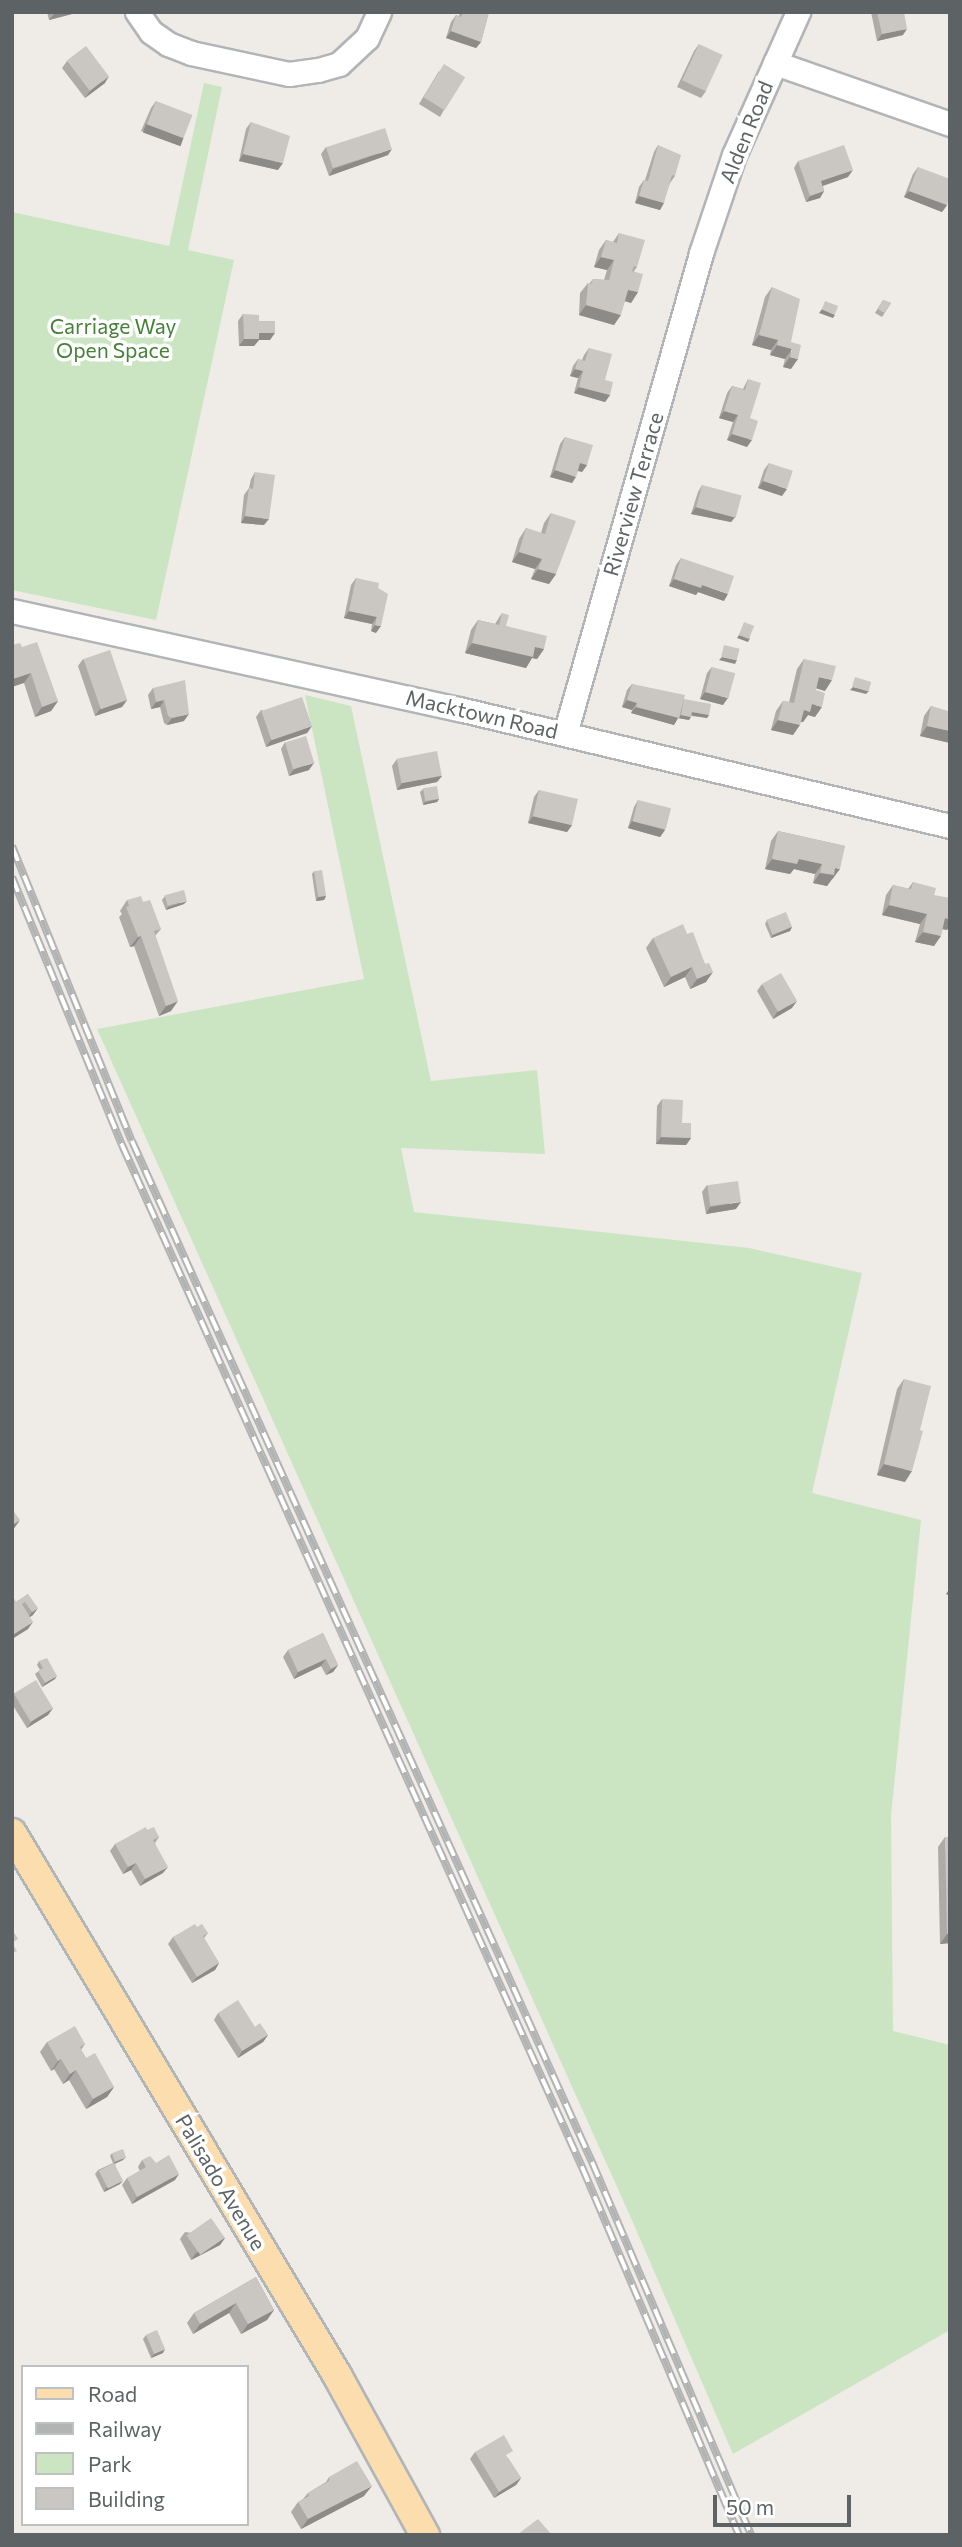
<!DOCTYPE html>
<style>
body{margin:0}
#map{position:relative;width:962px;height:2547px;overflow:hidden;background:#efebe6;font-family:Commissioner,sans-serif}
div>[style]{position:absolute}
.green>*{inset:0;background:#cbe5c3}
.roads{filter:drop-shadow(2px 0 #b1b5b7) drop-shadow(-2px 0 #b1b5b7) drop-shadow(0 2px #b1b5b7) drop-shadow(0 -2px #b1b5b7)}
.minor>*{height:23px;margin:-11.5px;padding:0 11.5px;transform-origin:11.5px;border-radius:11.5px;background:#fff}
.major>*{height:28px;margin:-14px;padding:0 14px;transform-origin:14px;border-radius:14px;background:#fcddae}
.rail>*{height:8px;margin-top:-4px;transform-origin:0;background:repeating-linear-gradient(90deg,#fff 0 16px,#b2b3b3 0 32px);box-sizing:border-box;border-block:2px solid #b2b3b3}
.wall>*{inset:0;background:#aeaaa7}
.shaded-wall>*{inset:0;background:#8d8b88;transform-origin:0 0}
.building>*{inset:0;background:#cac6c2;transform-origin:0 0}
span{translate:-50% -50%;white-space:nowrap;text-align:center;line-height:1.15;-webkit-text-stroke:7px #fff;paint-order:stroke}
.street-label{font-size:21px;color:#5d6365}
.park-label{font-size:21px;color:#468138}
.frame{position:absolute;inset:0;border:14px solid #5d6365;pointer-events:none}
.legend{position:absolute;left:21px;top:2365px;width:228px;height:161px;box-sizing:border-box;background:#fff;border:2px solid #bec1c1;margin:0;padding:9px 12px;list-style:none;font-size:21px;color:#5d6365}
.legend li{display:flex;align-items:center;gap:14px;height:35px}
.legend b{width:35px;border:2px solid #bec1c1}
.scale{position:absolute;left:713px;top:2495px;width:138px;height:32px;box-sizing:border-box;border:4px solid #5d6365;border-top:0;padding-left:9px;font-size:21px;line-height:24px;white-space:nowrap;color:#5d6365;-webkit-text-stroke:5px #fff;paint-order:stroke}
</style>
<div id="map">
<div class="green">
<div style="clip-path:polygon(204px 83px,222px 87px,188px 250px,234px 260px,156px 620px,12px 590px,12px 212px,169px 246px)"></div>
<div style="clip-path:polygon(305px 695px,351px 706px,431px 1081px,537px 1070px,545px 1154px,401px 1148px,414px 1212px,749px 1248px,862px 1273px,812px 1493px,921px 1520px,891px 1816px,893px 2031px,950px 2045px,950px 2330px,733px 2454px,631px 2218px,97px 1029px,364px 979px)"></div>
</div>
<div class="roads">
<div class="minor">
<div style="left:137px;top:12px;width:24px;rotate:55deg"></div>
<div style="left:151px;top:32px;width:21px;rotate:35deg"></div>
<div style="left:168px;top:44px;width:25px;rotate:21deg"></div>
<div style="left:191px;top:53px;width:100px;rotate:12.1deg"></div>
<div style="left:289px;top:74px;width:29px;rotate:-8deg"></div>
<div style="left:318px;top:70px;width:22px;rotate:-16deg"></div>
<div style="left:339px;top:64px;width:38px;rotate:-43deg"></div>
<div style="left:367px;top:38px;width:29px;rotate:-65deg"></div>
<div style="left:775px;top:63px;width:185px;rotate:19.2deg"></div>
<div style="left:12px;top:611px;width:458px;rotate:12.4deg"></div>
<div style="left:459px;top:709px;width:505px;rotate:13.4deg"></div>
<div style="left:565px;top:734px;width:500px;rotate:-74.2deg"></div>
<div style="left:701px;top:253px;width:103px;rotate:-71.4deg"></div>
<div style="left:734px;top:155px;width:157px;rotate:-65.9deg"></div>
</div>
<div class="major">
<div style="left:12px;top:1833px;width:632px;rotate:59.05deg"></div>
<div style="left:337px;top:2375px;width:183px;rotate:61.2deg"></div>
</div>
</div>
<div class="rail">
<div style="left:12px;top:846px;width:318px;rotate:67.9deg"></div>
<div style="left:132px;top:1141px;width:1120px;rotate:65.75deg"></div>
<div style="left:592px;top:2162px;width:405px;rotate:66.9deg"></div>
<div style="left:12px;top:877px;width:290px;rotate:67.7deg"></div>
<div style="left:122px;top:1145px;width:1121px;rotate:65.77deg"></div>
<div style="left:582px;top:2167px;width:400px;rotate:66.9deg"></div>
</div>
<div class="wall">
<div style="clip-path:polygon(47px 12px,73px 12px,72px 14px,49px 20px)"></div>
<div style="clip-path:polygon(460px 12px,489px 12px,481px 42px,476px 48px,446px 38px,451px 22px,456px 15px,459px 16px)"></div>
<div style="clip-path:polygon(871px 12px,904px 12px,903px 35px,877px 41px)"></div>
<div style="clip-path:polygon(699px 44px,706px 91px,701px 98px,677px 87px,694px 51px)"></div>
<div style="clip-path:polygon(67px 61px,105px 83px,85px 98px,62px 68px)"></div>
<div style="clip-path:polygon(439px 71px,444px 110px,440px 117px,419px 104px)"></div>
<div style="clip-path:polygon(156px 101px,179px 145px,141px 131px,151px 108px)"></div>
<div style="clip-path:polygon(251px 122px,278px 170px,239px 161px,246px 129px)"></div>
<div style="clip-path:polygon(658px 145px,675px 176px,670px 183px,660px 210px,635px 203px,639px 187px,644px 180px,645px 180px,654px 152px)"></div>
<div style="clip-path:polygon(326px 147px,388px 155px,329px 176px,321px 154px)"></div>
<div style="clip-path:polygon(798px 161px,848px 177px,823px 186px,824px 191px,820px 198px,806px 202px,794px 168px)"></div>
<div style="clip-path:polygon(918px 167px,947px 205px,942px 212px,904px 197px,913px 174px)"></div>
<div style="clip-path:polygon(619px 233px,637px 267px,634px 271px,638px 292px,631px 303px,625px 301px,614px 325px,579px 315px,580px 293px,588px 283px,589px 284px,593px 279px,604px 280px,607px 270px,594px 267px,599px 250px,606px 240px,613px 242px)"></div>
<div style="clip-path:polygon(772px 287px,791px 342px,791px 369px,783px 367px,785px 359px,770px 355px,771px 350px,752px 345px,765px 297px)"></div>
<div style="clip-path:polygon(883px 300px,891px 303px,882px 317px,875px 313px)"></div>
<div style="clip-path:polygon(243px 314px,259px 321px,270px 340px,259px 340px,254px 346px,239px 346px,238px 321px)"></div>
<div style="clip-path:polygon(589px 348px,605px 380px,610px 395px,605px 402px,574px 393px,578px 378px,570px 376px,573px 366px,578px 359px,582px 360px,584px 355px)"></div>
<div style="clip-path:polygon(748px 379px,750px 418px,747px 447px,727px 440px,733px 422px,719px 418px,727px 393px,732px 386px,743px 389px)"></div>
<div style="clip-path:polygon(565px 437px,587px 465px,582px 472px,578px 471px,572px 483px,550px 477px,560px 444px)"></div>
<div style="clip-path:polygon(769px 463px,782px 496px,758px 488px,764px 470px)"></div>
<div style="clip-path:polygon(255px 472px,264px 525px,241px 523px,244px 495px,249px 488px,251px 479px)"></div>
<div style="clip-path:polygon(702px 485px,736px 516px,731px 522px,691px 514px,698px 492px)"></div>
<div style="clip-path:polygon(551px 513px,556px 574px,549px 584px,531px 579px,535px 569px,512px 562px,519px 539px,526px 528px,541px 533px,544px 523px)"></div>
<div style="clip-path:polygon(681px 558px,724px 601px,698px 592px,696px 595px,669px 586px,676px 565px)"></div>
<div style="clip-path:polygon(356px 578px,378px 588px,376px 633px,371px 631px,372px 624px,344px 618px,351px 585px)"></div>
<div style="clip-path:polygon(502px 613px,506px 626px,544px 649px,537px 659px,532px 658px,526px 668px,465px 653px,471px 630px,478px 620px,495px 624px)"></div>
<div style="clip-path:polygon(22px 647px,58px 701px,51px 711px,35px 717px,24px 683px)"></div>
<div style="clip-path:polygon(83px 659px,127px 700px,122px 707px,95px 716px,78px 666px)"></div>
<div style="clip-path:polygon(804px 659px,825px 691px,816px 688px,815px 717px,808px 715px,803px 722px,801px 722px,793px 735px,771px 730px,776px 711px,783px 701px,789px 702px,797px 669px)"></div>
<div style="clip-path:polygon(712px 667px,723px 705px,700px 699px,707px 673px)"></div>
<div style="clip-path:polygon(632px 684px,684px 699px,709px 715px,707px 718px,691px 716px,689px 720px,678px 718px,674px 725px,631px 713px,632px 710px,622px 707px,627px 690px)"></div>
<div style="clip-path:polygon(153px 688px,184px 721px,167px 725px,164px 723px,160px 707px,151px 709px,148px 695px)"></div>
<div style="clip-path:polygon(931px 706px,950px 712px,950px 743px,920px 736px,924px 716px)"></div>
<div style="clip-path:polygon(261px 710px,312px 726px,307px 733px,266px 747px,256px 717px)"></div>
<div style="clip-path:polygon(285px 742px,309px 770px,289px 776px,281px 749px)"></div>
<div style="clip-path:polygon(397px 759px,442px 776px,437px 782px,397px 790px,392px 766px)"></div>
<div style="clip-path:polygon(423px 789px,439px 799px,437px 802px,423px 805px,420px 792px)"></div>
<div style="clip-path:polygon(539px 790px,572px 825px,567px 832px,528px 823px,534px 797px)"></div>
<div style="clip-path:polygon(638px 800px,665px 830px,660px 837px,628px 828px,634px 807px)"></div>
<div style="clip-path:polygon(778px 831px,845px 846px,833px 879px,832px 878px,827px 886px,813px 883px,815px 874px,794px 869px,790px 874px,765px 869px,771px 841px)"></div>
<div style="clip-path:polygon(314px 871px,326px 896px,324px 900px,316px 901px,312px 874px)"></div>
<div style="clip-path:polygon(913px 882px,934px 895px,947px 930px,943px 929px,934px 946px,915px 942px,920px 924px,882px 915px,886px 895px,893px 885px,908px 889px)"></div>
<div style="clip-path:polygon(165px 896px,184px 904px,166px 910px,162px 900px)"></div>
<div style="clip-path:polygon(127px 900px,143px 902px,161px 929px,155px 936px,171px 1011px,159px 1016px,134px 946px,130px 947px,119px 917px,122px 914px,120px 911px)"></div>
<div style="clip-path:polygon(767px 920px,792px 927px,790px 931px,771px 938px,765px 924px)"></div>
<div style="clip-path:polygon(687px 934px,705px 964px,706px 982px,690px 989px,685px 977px,664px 987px,646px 948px,653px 938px)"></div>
<div style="clip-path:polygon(762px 984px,792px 1008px,773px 1019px,757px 991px)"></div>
<div style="clip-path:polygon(662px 1099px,682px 1123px,691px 1138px,686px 1145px,656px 1144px,657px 1106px)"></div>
<div style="clip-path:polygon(707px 1185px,736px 1209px,706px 1214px,702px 1192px)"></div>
<div style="clip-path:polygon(904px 1379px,905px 1482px,877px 1475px,897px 1389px)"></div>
<div style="clip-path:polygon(28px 1594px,33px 1615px,30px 1617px,28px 1629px,12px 1639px,12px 1596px,16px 1602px)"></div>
<div style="clip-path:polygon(323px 1633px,338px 1665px,333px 1672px,326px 1675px,321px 1666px,294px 1679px,283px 1657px,288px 1650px)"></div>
<div style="clip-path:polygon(39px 1661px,55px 1679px,42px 1687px,35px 1674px,40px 1670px,37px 1665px)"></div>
<div style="clip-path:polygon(14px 1693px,53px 1708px,48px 1715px,27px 1728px,12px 1704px,12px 1696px)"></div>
<div style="clip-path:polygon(147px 1830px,159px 1837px,155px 1843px,163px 1873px,140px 1886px,131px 1870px,123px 1874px,110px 1851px,115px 1844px)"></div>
<div style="clip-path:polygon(945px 1837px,950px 1943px,940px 1944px,938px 1847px)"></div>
<div style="clip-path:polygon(197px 1927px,208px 1933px,204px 1938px,219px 1963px,215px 1970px,192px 1983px,168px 1944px,173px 1937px)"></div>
<div style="clip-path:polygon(218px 2013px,255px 2027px,268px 2035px,263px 2042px,238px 2058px,214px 2020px)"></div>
<div style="clip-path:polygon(47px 2042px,85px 2044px,81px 2050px,86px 2058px,114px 2087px,107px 2097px,86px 2109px,69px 2080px,63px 2084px,54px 2069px,51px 2071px,40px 2052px)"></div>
<div style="clip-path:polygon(112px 2153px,123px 2160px,115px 2164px,120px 2184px,104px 2192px,95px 2174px,98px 2170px,113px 2163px,110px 2156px)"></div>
<div style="clip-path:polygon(142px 2160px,175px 2180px,132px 2204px,122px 2185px,127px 2178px,140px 2171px,138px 2167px)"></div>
<div style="clip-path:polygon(185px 2232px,225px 2238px,220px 2245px,191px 2260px,180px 2239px)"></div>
<div style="clip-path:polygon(256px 2277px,274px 2310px,267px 2320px,241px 2334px,229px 2313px,193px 2334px,187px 2323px,194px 2313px)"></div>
<div style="clip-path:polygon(146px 2335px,163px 2353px,151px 2358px,143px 2339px)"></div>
<div style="clip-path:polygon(475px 2452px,508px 2458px,521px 2478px,516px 2485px,494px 2498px,470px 2459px)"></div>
<div style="clip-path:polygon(329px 2477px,364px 2496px,301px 2529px,291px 2512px,298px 2502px,303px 2499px,308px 2493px,326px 2482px)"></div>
</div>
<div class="shaded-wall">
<div style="clip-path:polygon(59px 12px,73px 12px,72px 14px,49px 20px,54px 14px)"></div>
<div style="clip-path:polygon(907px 29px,903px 35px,877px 41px,882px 34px)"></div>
<div style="clip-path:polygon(451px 31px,481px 42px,476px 48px,446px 38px)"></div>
<div style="clip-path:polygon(109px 76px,105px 83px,85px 98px,90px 91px)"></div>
<div style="left:146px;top:124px;width:40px;height:9px;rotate:20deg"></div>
<div style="clip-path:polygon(392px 149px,388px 155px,329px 176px,333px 169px)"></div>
<div style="clip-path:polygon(243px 154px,283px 163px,278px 170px,239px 161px)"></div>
<div style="clip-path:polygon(853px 170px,848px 177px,816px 188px,821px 181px)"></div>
<div style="clip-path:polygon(824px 191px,820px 198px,806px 202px,810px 196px)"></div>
<div style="clip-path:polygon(909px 191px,947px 205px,942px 212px,904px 197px)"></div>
<div style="clip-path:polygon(639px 196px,664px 203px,660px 210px,635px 203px)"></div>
<div style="clip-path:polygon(601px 257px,614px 260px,607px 270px,594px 267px)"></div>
<div style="clip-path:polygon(628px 290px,638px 292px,631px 303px,621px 300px)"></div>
<div style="clip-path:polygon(586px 305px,621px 315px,614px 325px,579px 315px)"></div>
<div style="clip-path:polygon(822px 309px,835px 315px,833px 318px,819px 313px)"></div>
<div style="clip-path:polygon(259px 333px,275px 333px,270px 340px,259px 340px,254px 346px,239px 346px,244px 339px)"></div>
<div style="clip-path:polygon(759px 335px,778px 340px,771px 350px,752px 345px)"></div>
<div style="clip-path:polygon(777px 345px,792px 349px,785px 359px,770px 355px)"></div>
<div style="clip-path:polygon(790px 357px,798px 359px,791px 369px,783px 367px)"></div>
<div style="clip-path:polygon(575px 369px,583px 371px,578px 378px,570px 376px)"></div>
<div style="clip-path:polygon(579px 387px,610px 395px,605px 402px,574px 393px)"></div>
<div style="clip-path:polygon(724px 411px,738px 415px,733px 422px,719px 418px)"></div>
<div style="clip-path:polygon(732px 434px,752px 440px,747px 447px,727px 440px)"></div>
<div style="clip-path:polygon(580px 463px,587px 465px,582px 472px,576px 470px)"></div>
<div style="clip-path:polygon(555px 470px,576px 477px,572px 483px,550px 477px)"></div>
<div style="clip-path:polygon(763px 481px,787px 489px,782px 496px,758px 488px)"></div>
<div style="clip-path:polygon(696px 507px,736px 516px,731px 522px,691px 514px)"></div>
<div style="clip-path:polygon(245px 516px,269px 519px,264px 525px,241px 523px)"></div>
<div style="clip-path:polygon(519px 552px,542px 559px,535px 569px,512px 562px)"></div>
<div style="clip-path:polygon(538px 569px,556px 574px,549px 584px,531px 579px)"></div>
<div style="clip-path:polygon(674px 579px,702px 585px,728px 594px,724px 601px,698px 592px,696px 595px,669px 586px)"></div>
<div style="clip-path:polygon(349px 611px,377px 617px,372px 624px,344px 618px)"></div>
<div style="clip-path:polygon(375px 625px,381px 626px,376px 633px,371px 631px)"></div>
<div style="clip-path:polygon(739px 635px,750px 638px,748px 642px,737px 638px)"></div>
<div style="clip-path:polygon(472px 643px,535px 647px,544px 649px,537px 659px,532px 658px,526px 668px,465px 653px)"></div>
<div style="clip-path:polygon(722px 657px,737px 660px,735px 664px,719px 660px)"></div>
<div style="clip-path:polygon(31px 673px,24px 683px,12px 687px,12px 679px)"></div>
<div style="clip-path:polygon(819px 677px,832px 680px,825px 691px,812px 687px)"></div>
<div style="clip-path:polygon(853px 687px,869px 691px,866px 694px,850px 690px)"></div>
<div style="clip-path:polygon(705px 692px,728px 698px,723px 705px,700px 699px)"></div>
<div style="clip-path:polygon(127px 700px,122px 707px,95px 716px,100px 709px)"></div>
<div style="clip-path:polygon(164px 700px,160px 707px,151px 709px,156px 702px)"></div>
<div style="clip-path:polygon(627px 700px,637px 703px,632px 710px,622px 707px)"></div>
<div style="clip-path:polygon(58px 701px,51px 711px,35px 717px,42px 707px)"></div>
<div style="clip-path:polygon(812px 704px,822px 707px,815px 717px,808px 715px,803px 722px,797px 721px,804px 710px)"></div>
<div style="clip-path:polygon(636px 707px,679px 718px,681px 715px,691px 717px,689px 720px,678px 718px,674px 725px,631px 713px)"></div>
<div style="clip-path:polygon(692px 712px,709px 715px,707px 718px,690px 715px)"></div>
<div style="clip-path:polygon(189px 714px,184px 721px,167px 725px,172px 718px)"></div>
<div style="clip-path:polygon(778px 720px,800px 725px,793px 735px,771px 730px)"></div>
<div style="clip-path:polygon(312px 726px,307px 733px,266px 747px,271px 740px)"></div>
<div style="clip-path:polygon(927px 726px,950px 731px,950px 743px,920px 736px)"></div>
<div style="clip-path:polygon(314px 763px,309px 770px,289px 776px,294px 769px)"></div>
<div style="clip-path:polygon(442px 776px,437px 782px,397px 790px,402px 783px)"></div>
<div style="clip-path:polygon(439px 799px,437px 802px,423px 805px,425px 802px)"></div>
<div style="clip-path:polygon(533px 816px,572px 825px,567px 832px,528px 823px)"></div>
<div style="clip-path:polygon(632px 821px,665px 830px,660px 837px,628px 828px)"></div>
<div style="clip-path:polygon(772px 859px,799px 859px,822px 864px,815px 874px,794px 869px,790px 874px,765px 869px)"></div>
<div style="clip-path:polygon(835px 868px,840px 869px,827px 886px,813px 883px,820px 873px)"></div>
<div style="clip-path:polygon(326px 896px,324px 900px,316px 901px,318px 897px)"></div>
<div style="clip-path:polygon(187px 901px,184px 904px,166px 910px,168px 907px)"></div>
<div style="clip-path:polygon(889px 905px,927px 914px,920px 924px,882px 915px)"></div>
<div style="clip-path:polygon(945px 918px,950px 919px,950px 926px,947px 930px,938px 928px)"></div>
<div style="clip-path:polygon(792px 927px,790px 931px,771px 938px,773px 935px)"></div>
<div style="clip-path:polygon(923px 932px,941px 936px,934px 946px,915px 942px)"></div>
<div style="clip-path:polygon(141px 936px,134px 946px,130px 947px,138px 937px)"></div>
<div style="clip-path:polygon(692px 967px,685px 977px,664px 987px,671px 977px)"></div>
<div style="clip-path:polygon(713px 972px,706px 982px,690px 989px,697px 979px)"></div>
<div style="clip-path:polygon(178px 1001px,171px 1011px,159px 1016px,166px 1006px)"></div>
<div style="clip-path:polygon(797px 1001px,792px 1008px,773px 1019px,777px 1012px)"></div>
<div style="clip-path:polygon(661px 1137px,691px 1138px,686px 1145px,656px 1144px)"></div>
<div style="clip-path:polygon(741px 1202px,736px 1209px,706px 1214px,710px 1207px)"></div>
<div style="clip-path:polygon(884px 1464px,912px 1471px,905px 1482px,877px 1475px)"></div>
<div style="clip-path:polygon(20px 1520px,13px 1530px,12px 1531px,12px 1525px)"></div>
<div style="clip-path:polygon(950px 1588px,950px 1596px,946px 1594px)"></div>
<div style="clip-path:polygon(38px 1608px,33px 1615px,27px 1619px,32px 1612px)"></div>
<div style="clip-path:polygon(33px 1622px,28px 1629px,12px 1639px,14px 1634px)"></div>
<div style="clip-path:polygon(326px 1659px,321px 1666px,294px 1679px,298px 1672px)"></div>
<div style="clip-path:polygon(338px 1665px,333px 1672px,326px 1675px,331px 1669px)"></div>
<div style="clip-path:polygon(57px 1676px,55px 1679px,42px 1687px,45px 1683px)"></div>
<div style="clip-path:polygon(53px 1708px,48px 1715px,27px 1728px,32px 1721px)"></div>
<div style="clip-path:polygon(136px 1863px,131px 1870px,123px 1874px,128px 1867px)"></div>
<div style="clip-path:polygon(168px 1867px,163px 1873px,140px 1886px,145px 1879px)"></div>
<div style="clip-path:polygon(950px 1933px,950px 1943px,940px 1944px,947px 1934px)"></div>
<div style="clip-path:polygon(219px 1963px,215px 1970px,192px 1983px,197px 1977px)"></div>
<div style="clip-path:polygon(268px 2035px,263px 2042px,238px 2058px,242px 2051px)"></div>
<div style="clip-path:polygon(61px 2059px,54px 2069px,51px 2071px,58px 2061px)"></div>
<div style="clip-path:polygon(76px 2070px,69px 2080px,63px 2084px,70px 2074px)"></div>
<div style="clip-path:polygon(114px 2087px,107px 2097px,86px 2109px,93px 2099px)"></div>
<div style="clip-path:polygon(126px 2157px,123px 2160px,113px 2164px,116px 2161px)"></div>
<div style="clip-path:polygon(179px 2174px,175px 2180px,132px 2204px,137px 2197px)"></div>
<div style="clip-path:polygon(123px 2181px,120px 2184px,104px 2192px,106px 2188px)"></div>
<div style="clip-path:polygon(225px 2238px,220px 2245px,191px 2260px,196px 2253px)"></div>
<div style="clip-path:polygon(236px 2303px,229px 2313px,193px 2334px,200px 2324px)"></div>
<div style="clip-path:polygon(274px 2310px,267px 2320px,241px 2334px,248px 2324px)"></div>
<div style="clip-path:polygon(165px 2349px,163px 2353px,151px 2358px,154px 2354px)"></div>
<div style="clip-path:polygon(521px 2478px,516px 2485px,494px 2498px,499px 2492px)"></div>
<div style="clip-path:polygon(372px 2486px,364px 2496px,301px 2529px,308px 2519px)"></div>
</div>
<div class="building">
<div style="clip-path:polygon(463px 12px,489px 12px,481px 42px,451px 31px,456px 15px,461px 17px)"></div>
<div style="clip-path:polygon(877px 12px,904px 12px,907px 29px,882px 34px)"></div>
<div style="left:699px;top:44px;width:26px;height:40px;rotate:25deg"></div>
<div style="left:86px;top:46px;width:38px;height:24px;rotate:53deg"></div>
<div style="left:444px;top:64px;width:25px;height:39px;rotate:32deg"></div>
<div style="left:156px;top:101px;width:39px;height:25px;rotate:21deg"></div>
<div style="clip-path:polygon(251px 122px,290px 136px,283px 163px,243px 154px)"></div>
<div style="left:385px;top:128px;width:22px;height:62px;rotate:72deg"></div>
<div style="clip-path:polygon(658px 145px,681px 155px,675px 176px,672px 175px,664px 203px,639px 196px,644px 180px,648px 181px)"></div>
<div style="clip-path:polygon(844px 145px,853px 170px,821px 181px,824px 191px,810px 196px,798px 161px)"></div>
<div style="clip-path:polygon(918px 167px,950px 179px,950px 196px,947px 205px,909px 191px)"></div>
<div style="clip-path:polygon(619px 233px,645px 240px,637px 267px,634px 266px,632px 271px,643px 274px,638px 292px,628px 290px,621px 315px,586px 305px,588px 283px,591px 284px,593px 279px,609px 280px,614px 260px,601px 257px,606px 240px,617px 243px)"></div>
<div style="clip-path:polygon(772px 287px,800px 299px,791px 342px,801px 345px,798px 359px,790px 357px,792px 349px,777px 345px,778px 340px,759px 335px)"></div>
<div style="clip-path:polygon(883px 300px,891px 303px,884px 313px,878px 309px)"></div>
<div style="left:825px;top:301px;width:14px;height:9px;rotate:21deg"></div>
<div style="clip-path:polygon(243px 314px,259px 315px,259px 321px,275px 321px,275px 333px,259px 333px,259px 339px,244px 339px)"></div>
<div style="clip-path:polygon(589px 348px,612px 354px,605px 380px,613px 382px,610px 395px,579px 387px,583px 371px,575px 369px,578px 359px,585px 361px)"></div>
<div style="clip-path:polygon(748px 379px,761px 383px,750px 418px,758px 421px,752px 440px,732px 434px,738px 415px,724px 411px,732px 386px,745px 390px)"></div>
<div style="clip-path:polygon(565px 437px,593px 445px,587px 465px,580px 463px,576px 477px,555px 470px)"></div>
<div style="left:769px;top:463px;width:25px;height:19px;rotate:18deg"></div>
<div style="clip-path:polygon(255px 472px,275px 475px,269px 519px,245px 516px,249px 488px,253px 489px)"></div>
<div style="left:702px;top:485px;width:41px;height:23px;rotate:15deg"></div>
<div style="clip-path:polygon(551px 513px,576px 521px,556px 574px,538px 569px,542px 559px,519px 552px,526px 528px,545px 534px)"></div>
<div style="clip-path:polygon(681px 558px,734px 576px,728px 594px,702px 585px,701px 588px,674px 579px)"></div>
<div style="clip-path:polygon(356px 578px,379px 583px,378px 588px,388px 594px,381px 626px,375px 625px,377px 617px,349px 611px)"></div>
<div style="clip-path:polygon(502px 613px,509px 615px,506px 626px,547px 636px,544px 649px,535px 647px,533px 657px,472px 643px,478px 620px,499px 625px)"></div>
<div style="left:744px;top:622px;width:11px;height:14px;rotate:22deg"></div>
<div style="clip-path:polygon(37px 642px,58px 701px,42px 707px,31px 673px,12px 679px,12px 645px,20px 643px,22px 647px)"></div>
<div style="left:724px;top:645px;width:16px;height:12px;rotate:14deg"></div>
<div style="left:110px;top:650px;width:53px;height:28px;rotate:71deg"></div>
<div style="clip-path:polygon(804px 659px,836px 666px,832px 680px,819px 677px,816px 690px,825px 693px,822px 707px,812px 704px,810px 712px,804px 710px,800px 725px,778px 720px,783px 701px,794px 703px)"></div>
<div style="left:712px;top:667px;width:24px;height:26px;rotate:15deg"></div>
<div style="left:855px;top:677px;width:17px;height:10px;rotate:17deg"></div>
<div style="clip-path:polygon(185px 680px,189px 714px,172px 718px,168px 716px,164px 700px,156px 702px,153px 688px)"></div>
<div style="clip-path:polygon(632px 684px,685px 695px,679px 718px,636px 707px,637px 703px,627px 700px)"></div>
<div style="left:302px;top:697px;width:31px;height:43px;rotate:71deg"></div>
<div style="clip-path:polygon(684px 699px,711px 704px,709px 715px,692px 712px,691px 717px,681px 715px)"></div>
<div style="clip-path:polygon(931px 706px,950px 712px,950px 731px,927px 726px)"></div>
<div style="left:306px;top:736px;width:28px;height:22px;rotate:73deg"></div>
<div style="left:437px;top:751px;width:25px;height:41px;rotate:79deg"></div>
<div style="left:437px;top:786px;width:13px;height:14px;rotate:81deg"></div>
<div style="left:539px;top:790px;width:40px;height:27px;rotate:13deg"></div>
<div style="left:638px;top:800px;width:34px;height:22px;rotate:14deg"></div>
<div style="clip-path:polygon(778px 831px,845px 846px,840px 869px,835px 868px,834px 875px,820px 873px,822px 864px,799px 859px,797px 864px,772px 859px)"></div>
<div style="left:322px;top:870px;width:26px;height:8px;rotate:81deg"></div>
<div style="clip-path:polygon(913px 882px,936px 888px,934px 895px,950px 898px,950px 919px,945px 918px,941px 936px,923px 932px,927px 914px,889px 905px,893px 885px,911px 889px)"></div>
<div style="left:184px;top:890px;width:11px;height:20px;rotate:75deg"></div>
<div style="clip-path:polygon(141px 896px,143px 902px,150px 900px,161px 929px,154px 931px,178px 1001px,166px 1006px,141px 936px,138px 937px,126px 907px,129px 906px,127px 900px)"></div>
<div style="left:786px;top:912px;width:16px;height:21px;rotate:68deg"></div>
<div style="clip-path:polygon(683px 924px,687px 934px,693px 932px,705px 964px,709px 963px,713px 972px,697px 979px,692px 967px,671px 977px,653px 938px)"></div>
<div style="left:781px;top:973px;width:32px;height:22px;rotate:60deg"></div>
<div style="clip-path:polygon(662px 1099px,683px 1100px,682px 1123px,691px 1123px,691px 1138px,661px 1137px)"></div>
<div style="left:738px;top:1181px;width:21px;height:31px;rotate:82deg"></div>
<div style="clip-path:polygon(904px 1379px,931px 1386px,920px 1430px,923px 1431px,912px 1471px,884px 1464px)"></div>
<div style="clip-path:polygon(12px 1509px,20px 1520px,12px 1525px)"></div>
<div style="clip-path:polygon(28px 1594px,38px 1608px,32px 1612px,25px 1602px,22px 1604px,33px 1622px,14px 1634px,12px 1632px,12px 1596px,16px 1602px)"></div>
<div style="clip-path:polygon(323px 1633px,338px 1665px,331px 1669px,326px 1659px,298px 1672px,288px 1650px)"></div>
<div style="clip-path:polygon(47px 1658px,57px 1676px,45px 1683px,38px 1671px,43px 1668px,39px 1661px)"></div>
<div style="left:36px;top:1680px;width:33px;height:26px;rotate:59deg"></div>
<div style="clip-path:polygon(146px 1827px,147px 1830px,154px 1827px,159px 1837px,153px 1840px,168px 1867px,145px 1879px,136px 1863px,128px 1867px,115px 1844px)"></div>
<div style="clip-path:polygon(945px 1837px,950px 1837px,950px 1933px,947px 1934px)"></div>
<div style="clip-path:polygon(195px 1924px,197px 1927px,202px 1924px,208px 1933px,203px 1936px,219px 1963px,197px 1977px,173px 1937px)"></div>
<div style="clip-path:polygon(12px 1929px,18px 1939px,12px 1943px)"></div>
<div style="clip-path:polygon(12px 1943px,17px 1951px,12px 1953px)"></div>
<div style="clip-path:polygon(238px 2000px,255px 2027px,260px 2023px,268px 2035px,242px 2051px,218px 2013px)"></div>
<div style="clip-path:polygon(75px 2026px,85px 2044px,80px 2047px,86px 2058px,95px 2053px,114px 2087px,93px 2099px,76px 2070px,70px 2074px,61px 2059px,58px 2061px,47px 2042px)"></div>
<div style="left:123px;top:2149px;width:9px;height:12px;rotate:69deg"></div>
<div style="clip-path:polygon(169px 2155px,179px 2174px,137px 2197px,127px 2178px,146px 2167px,142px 2160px,150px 2156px,156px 2163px)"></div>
<div style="left:114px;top:2163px;width:20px;height:17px;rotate:63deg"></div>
<div style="left:211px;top:2218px;width:24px;height:30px;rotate:55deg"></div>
<div style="clip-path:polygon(256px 2277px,274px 2310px,248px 2324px,236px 2303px,200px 2324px,194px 2313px)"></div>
<div style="left:157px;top:2330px;width:21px;height:12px;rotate:67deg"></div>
<div style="clip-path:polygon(504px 2435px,513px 2451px,506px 2455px,521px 2478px,499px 2492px,475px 2452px)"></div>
<div style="clip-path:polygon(357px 2461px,372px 2486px,308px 2519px,298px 2502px,309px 2496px,308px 2493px,329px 2481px,329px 2477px)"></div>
<div style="clip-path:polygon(538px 2519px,552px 2535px,518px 2534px)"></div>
</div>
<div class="street-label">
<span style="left:746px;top:132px;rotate:-68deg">Alden Road</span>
<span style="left:633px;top:494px;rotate:-74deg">Riverview Terrace</span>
<span style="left:482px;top:714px;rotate:13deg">Macktown Road</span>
<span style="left:221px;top:2182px;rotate:59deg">Palisado Avenue</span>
</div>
<div class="park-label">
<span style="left:113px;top:338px">Carriage Way<br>Open Space</span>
</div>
<div class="frame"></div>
<ul class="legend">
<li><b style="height:9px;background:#fcddae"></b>Road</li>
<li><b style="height:9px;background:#b2b3b3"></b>Railway</li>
<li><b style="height:19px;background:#cbe5c3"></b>Park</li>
<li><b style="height:19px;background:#cac6c2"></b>Building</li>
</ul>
<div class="scale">50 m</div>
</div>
